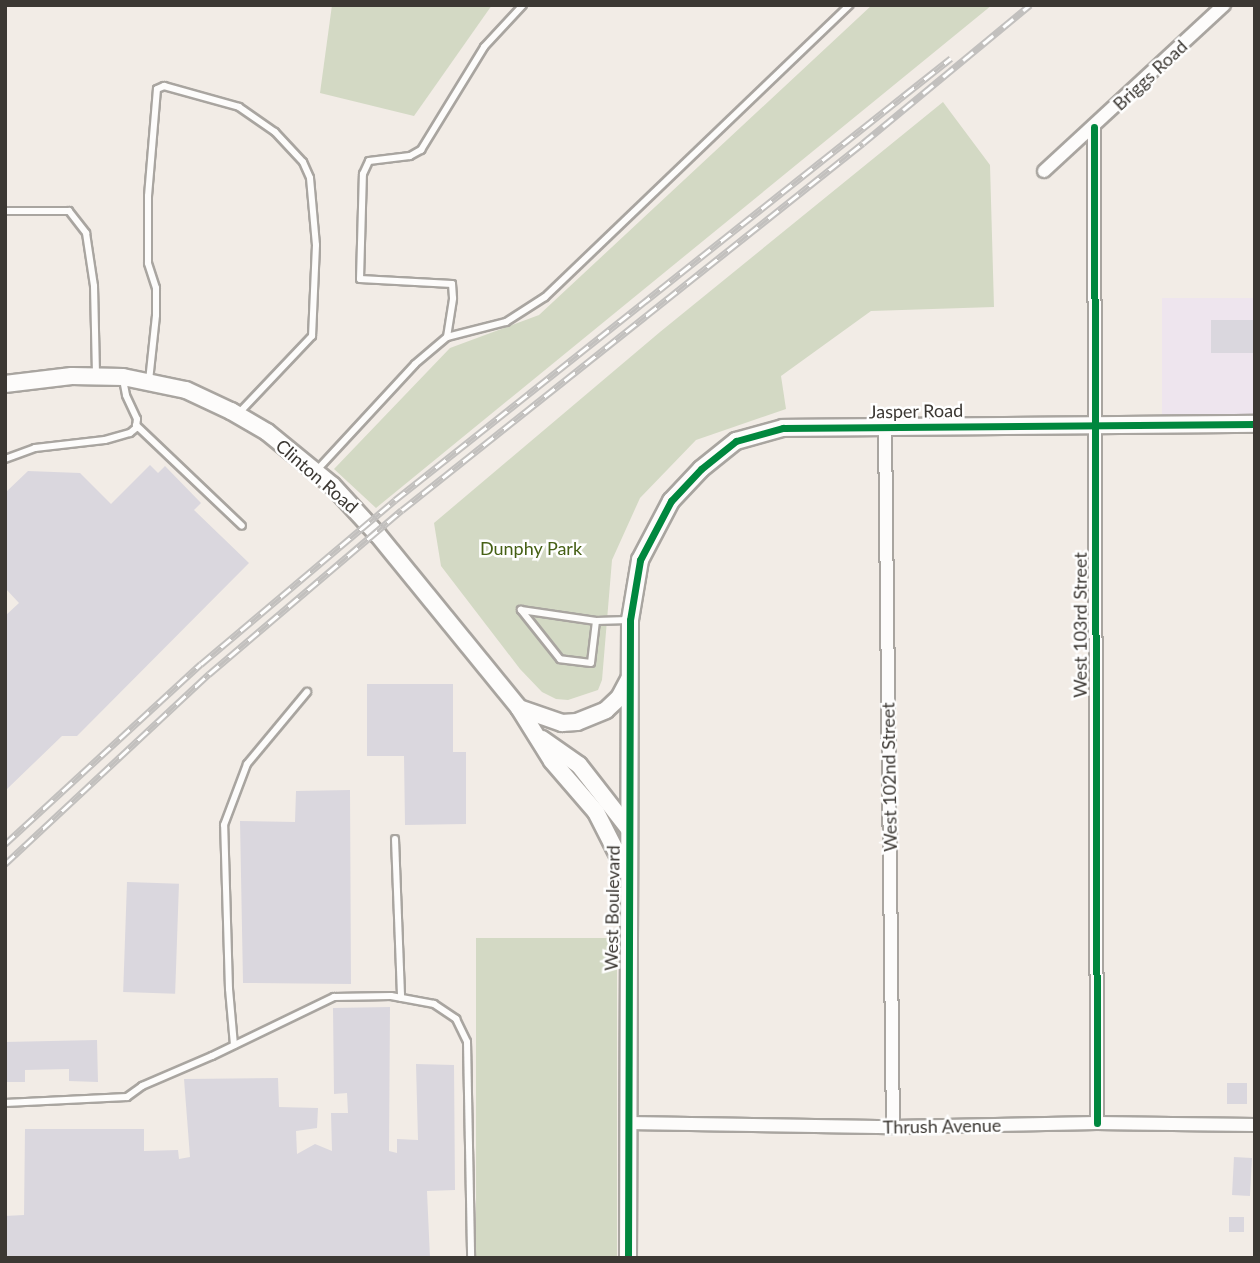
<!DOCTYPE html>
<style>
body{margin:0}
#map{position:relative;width:1260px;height:1263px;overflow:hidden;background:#f2ece6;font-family:Lato,sans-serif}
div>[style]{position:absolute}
.commercial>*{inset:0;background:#eee5ee;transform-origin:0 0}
.green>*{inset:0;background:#d3d9c4;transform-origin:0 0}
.building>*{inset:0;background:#dad7de;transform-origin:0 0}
.roads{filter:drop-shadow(2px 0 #a9a5a0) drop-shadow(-2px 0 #a9a5a0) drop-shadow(0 2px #a9a5a0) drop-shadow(0 -2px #a9a5a0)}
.service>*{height:6px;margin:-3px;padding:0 3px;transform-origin:3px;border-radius:3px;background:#fdfcfb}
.minor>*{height:12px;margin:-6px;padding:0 6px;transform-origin:6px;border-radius:6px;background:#fdfcfb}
.tertiary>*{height:16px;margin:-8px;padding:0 8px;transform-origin:8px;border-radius:8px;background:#fdfcfb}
.rail>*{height:7px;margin-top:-3.5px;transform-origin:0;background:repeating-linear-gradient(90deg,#fff 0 13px,#c2c0be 0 26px);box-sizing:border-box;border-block:2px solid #c2c0be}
.cycleway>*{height:7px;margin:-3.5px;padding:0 3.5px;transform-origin:3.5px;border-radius:3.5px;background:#00873e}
span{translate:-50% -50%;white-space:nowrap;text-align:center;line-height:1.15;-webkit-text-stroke:5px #fff;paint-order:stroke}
.street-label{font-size:18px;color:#3c3833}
.park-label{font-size:18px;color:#466015}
.frame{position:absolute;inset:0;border:7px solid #3c3833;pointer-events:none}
</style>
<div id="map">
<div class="commercial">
<div style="left:1255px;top:298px;width:117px;height:93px;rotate:90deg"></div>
</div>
<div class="green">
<div style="clip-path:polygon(332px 5px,492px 5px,414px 116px,320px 93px)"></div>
<div style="clip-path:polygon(872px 5px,992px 5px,376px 508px,334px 469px,450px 348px,539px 315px)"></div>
<div style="clip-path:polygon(943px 102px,990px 165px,994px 307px,871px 311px,781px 376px,786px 409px,696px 440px,640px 498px,612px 560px,602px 680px,598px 690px,568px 700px,556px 699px,542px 692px,520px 669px,441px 566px,434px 523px,660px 332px)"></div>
<div style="left:617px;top:938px;width:320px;height:141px;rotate:90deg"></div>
</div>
<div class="building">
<div style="left:1211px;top:320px;width:44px;height:33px"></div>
<div style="clip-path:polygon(150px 465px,158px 473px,165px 466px,201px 503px,194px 510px,249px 563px,77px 736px,62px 736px,7px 789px,5px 616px,19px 603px,5px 588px,5px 493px,28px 471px,80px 473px,111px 504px)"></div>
<div style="clip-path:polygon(367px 684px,453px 684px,453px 752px,466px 752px,466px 824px,405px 825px,404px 756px,367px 756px)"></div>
<div style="clip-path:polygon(350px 790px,351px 984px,243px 983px,240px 821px,295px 822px,296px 791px)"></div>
<div style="left:127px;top:882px;width:52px;height:110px;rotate:2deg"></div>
<div style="clip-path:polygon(390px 1007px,389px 1151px,397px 1153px,397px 1139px,418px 1140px,416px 1064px,454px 1065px,455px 1190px,427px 1191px,430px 1258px,5px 1258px,5px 1216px,24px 1215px,25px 1129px,144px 1129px,144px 1151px,178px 1150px,179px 1159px,190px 1157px,184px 1079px,278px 1078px,279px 1107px,318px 1108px,317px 1128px,296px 1131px,297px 1154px,315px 1144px,332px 1151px,331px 1113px,348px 1113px,347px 1093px,334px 1094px,333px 1008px)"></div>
<div style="clip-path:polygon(97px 1040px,98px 1082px,69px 1081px,69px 1069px,25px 1070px,25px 1082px,5px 1082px,5px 1042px)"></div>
<div style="left:1227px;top:1083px;width:20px;height:21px"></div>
<div style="left:1234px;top:1157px;width:18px;height:38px;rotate:3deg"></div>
<div style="left:1229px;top:1217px;width:15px;height:15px"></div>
</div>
<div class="roads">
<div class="service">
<div style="left:5px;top:211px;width:64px"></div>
<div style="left:69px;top:211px;width:28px;rotate:52deg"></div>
<div style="left:86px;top:233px;width:54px;rotate:81.4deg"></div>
<div style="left:94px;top:286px;width:89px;rotate:88.7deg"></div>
<div style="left:447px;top:337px;width:39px;rotate:-81deg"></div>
<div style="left:453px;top:298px;width:14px;rotate:-94deg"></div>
<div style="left:452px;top:284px;width:92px;rotate:-176.9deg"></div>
<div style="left:360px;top:279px;width:105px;rotate:-88.4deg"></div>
<div style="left:363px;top:174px;width:14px;rotate:-65deg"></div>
<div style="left:369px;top:161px;width:41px;rotate:-7deg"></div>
<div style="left:410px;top:156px;width:13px;rotate:-29deg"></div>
<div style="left:421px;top:150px;width:121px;rotate:-58.5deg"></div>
<div style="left:484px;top:47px;width:57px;rotate:-47.1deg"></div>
<div style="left:149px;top:381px;width:66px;rotate:-83.9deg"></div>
<div style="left:156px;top:315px;width:27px;rotate:-90deg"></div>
<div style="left:156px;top:288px;width:26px;rotate:-108deg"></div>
<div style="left:148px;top:263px;width:67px;rotate:-90deg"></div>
<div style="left:148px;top:196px;width:107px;rotate:-85.2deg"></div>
<div style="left:157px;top:89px;width:8px;rotate:-23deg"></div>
<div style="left:164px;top:86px;width:78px;rotate:15.6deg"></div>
<div style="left:239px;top:107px;width:44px;rotate:34.8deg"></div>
<div style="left:275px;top:132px;width:41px;rotate:47deg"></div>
<div style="left:303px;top:162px;width:17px;rotate:66deg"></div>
<div style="left:310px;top:178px;width:67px;rotate:84.9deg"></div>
<div style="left:316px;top:245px;width:91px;rotate:92.5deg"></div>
<div style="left:312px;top:336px;width:106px;rotate:133.5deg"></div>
<div style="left:136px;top:425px;width:146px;rotate:43.6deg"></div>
<div style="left:5px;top:459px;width:32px;rotate:-20deg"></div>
<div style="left:35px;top:448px;width:70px;rotate:-6.5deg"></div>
<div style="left:105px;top:440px;width:26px;rotate:-16deg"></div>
<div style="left:130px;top:433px;width:8px;rotate:-40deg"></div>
<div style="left:136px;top:428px;width:9px;rotate:-84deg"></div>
<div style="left:137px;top:419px;width:26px;rotate:-115deg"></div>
<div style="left:126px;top:395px;width:16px;rotate:-101deg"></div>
<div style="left:317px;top:470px;width:144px;rotate:-47.2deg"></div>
<div style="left:415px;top:364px;width:42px;rotate:-40.2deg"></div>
<div style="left:447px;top:337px;width:61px;rotate:-14.3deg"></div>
<div style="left:506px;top:322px;width:46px;rotate:-32.7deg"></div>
<div style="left:545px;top:297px;width:422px;rotate:-43.8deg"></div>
<div style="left:596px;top:621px;width:42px;rotate:96.8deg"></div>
<div style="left:591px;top:663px;width:31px;rotate:-173deg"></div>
<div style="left:560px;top:659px;width:63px;rotate:-128.5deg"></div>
<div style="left:521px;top:610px;width:76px;rotate:8.3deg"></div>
<div style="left:596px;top:621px;width:32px;rotate:-2deg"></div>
<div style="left:395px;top:839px;width:159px;rotate:87.8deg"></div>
<div style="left:234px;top:1045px;width:56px;rotate:-95.1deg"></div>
<div style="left:229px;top:989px;width:164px;rotate:-91.7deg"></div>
<div style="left:224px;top:825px;width:65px;rotate:-69.3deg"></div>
<div style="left:247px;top:764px;width:94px;rotate:-50.2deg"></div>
<div style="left:5px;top:1103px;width:122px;rotate:-2.8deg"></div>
<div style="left:127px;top:1097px;width:19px;rotate:-36deg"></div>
<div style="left:142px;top:1086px;width:76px;rotate:-23.2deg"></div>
<div style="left:212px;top:1056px;width:136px;rotate:-25.8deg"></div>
<div style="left:334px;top:997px;width:57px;rotate:-1deg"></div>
<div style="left:391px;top:996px;width:44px;rotate:10.5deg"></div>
<div style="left:434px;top:1004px;width:27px;rotate:34deg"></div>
<div style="left:456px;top:1019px;width:25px;rotate:64deg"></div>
<div style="left:467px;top:1042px;width:216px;rotate:88.9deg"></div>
</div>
<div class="minor">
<div style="left:1094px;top:127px;width:996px;rotate:89.83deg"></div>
<div style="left:1044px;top:171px;width:245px;rotate:-42.7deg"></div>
<div style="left:885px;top:427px;width:700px;rotate:89.35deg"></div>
<div style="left:628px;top:1123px;width:265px;rotate:0.9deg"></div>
<div style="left:893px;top:1127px;width:204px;rotate:-1.1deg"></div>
<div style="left:1097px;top:1123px;width:158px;rotate:0.7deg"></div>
</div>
<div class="tertiary">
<div style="left:5px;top:384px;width:67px;rotate:-6.8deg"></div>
<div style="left:72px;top:376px;width:51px;rotate:1.1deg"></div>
<div style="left:123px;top:377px;width:64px;rotate:11.7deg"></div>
<div style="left:186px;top:390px;width:50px;rotate:25deg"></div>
<div style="left:231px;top:411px;width:42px;rotate:30.3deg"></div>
<div style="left:267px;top:432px;width:84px;rotate:39.2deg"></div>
<div style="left:332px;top:485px;width:68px;rotate:47.4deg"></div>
<div style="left:378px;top:535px;width:223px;rotate:50.8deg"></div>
<div style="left:519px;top:708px;width:62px;rotate:58.1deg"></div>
<div style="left:552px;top:761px;width:67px;rotate:49.2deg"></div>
<div style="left:596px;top:812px;width:66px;rotate:63deg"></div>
<div style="left:519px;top:708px;width:46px;rotate:19.2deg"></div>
<div style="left:562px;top:723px;width:15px;rotate:-4deg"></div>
<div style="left:577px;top:722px;width:31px;rotate:-22deg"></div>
<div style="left:606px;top:710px;width:18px;rotate:-43deg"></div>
<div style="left:619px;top:698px;width:21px;rotate:-62deg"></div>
<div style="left:542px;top:739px;width:45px;rotate:35.1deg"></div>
<div style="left:579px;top:765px;width:81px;rotate:52deg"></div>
<div style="left:628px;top:1258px;width:638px;rotate:-89.82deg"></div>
<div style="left:630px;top:620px;width:61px;rotate:-80.5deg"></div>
<div style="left:640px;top:560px;width:67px;rotate:-62.3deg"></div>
<div style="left:671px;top:501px;width:44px;rotate:-46.8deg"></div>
<div style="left:701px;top:469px;width:45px;rotate:-38.7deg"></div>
<div style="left:736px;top:441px;width:49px;rotate:-15.5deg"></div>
<div style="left:783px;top:428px;width:472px;rotate:-0.5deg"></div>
</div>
</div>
<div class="rail">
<div style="left:5px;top:844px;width:266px;rotate:-42.6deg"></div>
<div style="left:201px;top:664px;width:254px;rotate:-40.2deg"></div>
<div style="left:395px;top:500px;width:710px;rotate:-38.48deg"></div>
<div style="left:5px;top:864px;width:279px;rotate:-43deg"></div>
<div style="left:209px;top:674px;width:253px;rotate:-40.4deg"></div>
<div style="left:402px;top:510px;width:589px;rotate:-38.52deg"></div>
<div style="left:863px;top:143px;width:217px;rotate:-39.6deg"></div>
</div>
<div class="cycleway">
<div style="left:1094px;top:127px;width:996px;rotate:89.83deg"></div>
<div style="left:628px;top:1258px;width:638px;rotate:-89.82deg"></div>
<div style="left:630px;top:620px;width:61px;rotate:-80.5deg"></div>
<div style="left:640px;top:560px;width:67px;rotate:-62.3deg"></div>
<div style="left:671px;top:501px;width:44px;rotate:-46.8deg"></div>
<div style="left:701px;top:469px;width:45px;rotate:-38.7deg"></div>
<div style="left:736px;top:441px;width:49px;rotate:-15.5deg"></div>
<div style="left:783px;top:428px;width:472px;rotate:-0.5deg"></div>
</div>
<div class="street-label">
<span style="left:1150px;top:75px;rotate:-43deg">Briggs Road</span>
<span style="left:916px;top:411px;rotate:-1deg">Jasper Road</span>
<span style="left:317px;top:476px;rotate:41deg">Clinton Road</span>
<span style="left:1080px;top:625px;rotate:-90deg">West 103rd Street</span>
<span style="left:889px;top:777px;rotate:-91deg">West 102nd Street</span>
<span style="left:612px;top:908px;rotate:-89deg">West Boulevard</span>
<span style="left:942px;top:1126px;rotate:-1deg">Thrush Avenue</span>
</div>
<div class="park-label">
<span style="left:531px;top:548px">Dunphy Park</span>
</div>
<div class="frame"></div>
</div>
